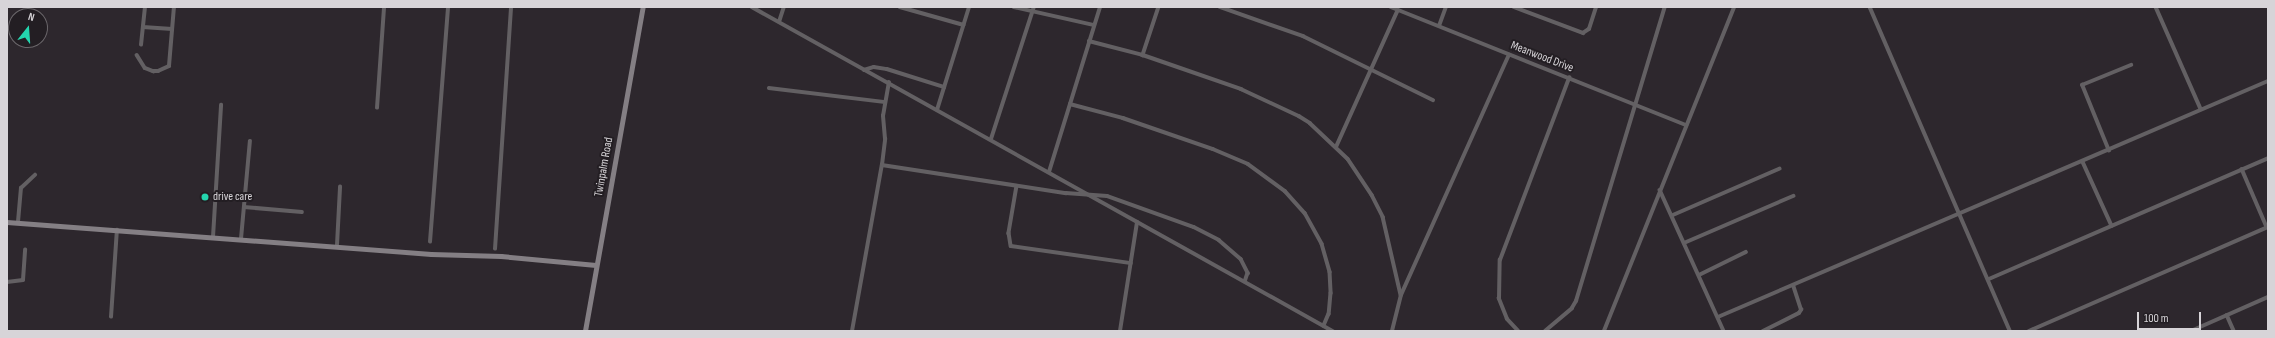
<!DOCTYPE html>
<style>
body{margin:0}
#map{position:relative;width:2275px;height:338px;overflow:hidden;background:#2d272d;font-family:"Sofia Sans Condensed",sans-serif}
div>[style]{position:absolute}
.street>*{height:3.5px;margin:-1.75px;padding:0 1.75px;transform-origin:1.75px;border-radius:1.75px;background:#636063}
.secondary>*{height:4.5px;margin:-2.25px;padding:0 2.25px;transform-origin:2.25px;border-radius:2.25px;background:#847f84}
.dots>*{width:11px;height:11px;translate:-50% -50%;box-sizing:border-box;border:2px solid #231e23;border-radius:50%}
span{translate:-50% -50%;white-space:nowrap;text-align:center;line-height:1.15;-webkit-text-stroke:4px #231e23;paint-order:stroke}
.street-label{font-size:12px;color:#d7d4d8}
.poi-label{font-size:12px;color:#d7d4d8}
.left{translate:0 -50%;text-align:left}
.frame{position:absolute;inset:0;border:8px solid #d7d4d8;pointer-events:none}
.north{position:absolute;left:8px;top:8px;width:40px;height:40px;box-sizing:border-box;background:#231e23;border:1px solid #6b676b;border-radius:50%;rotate:17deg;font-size:11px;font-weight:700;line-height:16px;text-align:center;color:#d7d4d8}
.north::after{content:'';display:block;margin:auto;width:14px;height:18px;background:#24d5ae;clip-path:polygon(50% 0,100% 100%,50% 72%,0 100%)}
.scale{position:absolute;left:2137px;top:312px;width:64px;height:18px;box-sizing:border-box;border:2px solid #d7d4d8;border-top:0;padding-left:5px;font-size:12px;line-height:14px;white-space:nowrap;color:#d7d4d8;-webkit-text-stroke:3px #231e23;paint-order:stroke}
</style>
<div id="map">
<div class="street">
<div style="left:752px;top:7px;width:665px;rotate:29.15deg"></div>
<div style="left:900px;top:7px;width:66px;rotate:15.7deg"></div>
<div style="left:1014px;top:7px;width:82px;rotate:12.7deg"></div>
<div style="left:1159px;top:7px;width:51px;rotate:108.4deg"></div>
<div style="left:1143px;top:55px;width:104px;rotate:19.1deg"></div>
<div style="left:1241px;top:89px;width:64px;rotate:25deg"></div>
<div style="left:1299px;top:116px;width:13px;rotate:32deg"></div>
<div style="left:1310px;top:123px;width:52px;rotate:43.5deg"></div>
<div style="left:1348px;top:159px;width:43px;rotate:56.3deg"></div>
<div style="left:1372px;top:195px;width:25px;rotate:63deg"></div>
<div style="left:1383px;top:217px;width:80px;rotate:77deg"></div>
<div style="left:1220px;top:7px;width:88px;rotate:19.3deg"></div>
<div style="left:1303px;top:36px;width:145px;rotate:26.2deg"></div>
<div style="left:1391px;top:7px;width:318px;rotate:21.8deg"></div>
<div style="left:1514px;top:7px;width:74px;rotate:20.6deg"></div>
<div style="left:1583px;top:33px;width:7px;rotate:-34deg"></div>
<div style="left:1589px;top:29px;width:23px;rotate:-72deg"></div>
<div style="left:1870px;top:7px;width:353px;rotate:66.6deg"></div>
<div style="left:2156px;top:7px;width:111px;rotate:66.2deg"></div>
<div style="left:779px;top:22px;width:16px;rotate:-72deg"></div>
<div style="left:1439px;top:26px;width:20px;rotate:-70deg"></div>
<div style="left:143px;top:27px;width:29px;rotate:4deg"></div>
<div style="left:1089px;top:41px;width:56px;rotate:14.5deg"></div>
<div style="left:141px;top:45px;width:37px;rotate:-84deg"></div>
<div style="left:137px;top:55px;width:15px;rotate:58deg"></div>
<div style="left:145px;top:68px;width:9px;rotate:21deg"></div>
<div style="left:153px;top:71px;width:5px"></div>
<div style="left:158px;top:71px;width:12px;rotate:-24deg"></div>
<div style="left:169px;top:66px;width:59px;rotate:-85.2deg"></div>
<div style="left:864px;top:70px;width:10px;rotate:-17deg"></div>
<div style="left:874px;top:67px;width:13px;rotate:9deg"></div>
<div style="left:887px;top:69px;width:60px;rotate:17.5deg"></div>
<div style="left:769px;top:88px;width:117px;rotate:6.9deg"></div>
<div style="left:1070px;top:104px;width:55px;rotate:14.8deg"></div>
<div style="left:1123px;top:118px;width:95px;rotate:19deg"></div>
<div style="left:1213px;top:149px;width:38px;rotate:23deg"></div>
<div style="left:1248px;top:164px;width:46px;rotate:36.1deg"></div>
<div style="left:1285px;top:191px;width:30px;rotate:48deg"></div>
<div style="left:1305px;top:213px;width:35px;rotate:61deg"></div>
<div style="left:1322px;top:244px;width:29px;rotate:74deg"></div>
<div style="left:1330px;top:272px;width:21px;rotate:87deg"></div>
<div style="left:1331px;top:293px;width:21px;rotate:95deg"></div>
<div style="left:1329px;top:314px;width:13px;rotate:113deg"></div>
<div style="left:377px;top:108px;width:101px;rotate:-86deg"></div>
<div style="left:937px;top:110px;width:108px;rotate:-72.7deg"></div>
<div style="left:991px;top:139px;width:139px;rotate:-72deg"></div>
<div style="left:1336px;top:147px;width:150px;rotate:-65.7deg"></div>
<div style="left:2109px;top:151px;width:71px;rotate:-112.2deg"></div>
<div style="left:2082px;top:85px;width:53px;rotate:-22.2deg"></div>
<div style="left:2083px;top:162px;width:70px;rotate:65.6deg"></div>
<div style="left:882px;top:165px;width:186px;rotate:8.7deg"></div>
<div style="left:1066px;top:193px;width:41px;rotate:4.2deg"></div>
<div style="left:1107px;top:196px;width:92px;rotate:19.6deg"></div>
<div style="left:1194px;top:227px;width:28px;rotate:27deg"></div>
<div style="left:1219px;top:240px;width:29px;rotate:41deg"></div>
<div style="left:1241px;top:259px;width:16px;rotate:63deg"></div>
<div style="left:1248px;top:273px;width:9px;rotate:108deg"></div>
<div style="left:2242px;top:169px;width:63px;rotate:66.7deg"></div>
<div style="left:1049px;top:172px;width:173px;rotate:-72.8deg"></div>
<div style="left:1017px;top:186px;width:48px;rotate:99.7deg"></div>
<div style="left:1009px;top:233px;width:13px;rotate:81deg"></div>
<div style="left:1011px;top:246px;width:121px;rotate:8.1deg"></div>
<div style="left:1660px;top:190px;width:155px;rotate:65.6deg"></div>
<div style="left:244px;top:207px;width:58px;rotate:4.9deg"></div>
<div style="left:1673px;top:215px;width:116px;rotate:-23.5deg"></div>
<div style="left:18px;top:222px;width:34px;rotate:-85deg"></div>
<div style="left:21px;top:188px;width:19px;rotate:-43deg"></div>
<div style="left:213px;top:237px;width:132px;rotate:-86.5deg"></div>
<div style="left:241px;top:239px;width:98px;rotate:-84.8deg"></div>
<div style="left:430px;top:242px;width:236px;rotate:-85.6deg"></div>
<div style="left:1684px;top:243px;width:119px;rotate:-23.3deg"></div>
<div style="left:337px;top:245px;width:58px;rotate:-87deg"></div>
<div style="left:495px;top:249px;width:243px;rotate:-86.2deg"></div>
<div style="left:1699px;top:275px;width:52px;rotate:-26.1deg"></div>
<div style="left:1989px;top:279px;width:304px;rotate:-23.4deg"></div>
<div style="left:7px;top:282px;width:16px;rotate:-7deg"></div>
<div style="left:23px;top:280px;width:30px;rotate:-86deg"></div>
<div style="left:2227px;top:315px;width:17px;rotate:66deg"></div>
<div style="left:111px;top:317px;width:87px;rotate:-86.1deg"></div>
<div style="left:1718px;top:317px;width:598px;rotate:-23.22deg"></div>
<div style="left:852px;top:331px;width:169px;rotate:-79.8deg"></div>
<div style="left:882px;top:165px;width:26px;rotate:-83deg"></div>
<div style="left:885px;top:139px;width:23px;rotate:-95deg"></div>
<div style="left:883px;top:116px;width:34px;rotate:-80deg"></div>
<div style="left:1120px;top:331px;width:110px;rotate:-81.1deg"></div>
<div style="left:1392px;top:331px;width:37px;rotate:-76deg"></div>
<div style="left:1401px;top:295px;width:263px;rotate:-65.8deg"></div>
<div style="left:1518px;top:331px;width:16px;rotate:-133deg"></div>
<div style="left:1507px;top:319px;width:22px;rotate:-112deg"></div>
<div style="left:1499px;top:299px;width:39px;rotate:-89deg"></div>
<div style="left:1500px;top:260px;width:195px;rotate:-69.2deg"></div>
<div style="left:1545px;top:331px;width:35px;rotate:-40deg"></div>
<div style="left:1572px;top:308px;width:8px;rotate:-60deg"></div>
<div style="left:1576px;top:301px;width:307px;rotate:-73.2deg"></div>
<div style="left:1604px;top:331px;width:349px;rotate:-68.1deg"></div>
<div style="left:1763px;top:331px;width:40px;rotate:-26.6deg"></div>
<div style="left:1799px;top:313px;width:4px;rotate:-56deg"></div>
<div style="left:1801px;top:310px;width:25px;rotate:-108deg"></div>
<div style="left:2029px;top:331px;width:261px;rotate:-23.5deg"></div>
<div style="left:2191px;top:331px;width:84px;rotate:-23.8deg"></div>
</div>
<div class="secondary">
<div style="left:7px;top:222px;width:425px;rotate:4.3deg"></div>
<div style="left:431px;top:254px;width:70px;rotate:1.6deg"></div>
<div style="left:501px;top:256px;width:95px;rotate:5.4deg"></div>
<div style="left:585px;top:331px;width:329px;rotate:-79.9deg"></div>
</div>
<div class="dots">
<div style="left:205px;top:197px;background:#24d5ae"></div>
</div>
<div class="street-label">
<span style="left:1542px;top:57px;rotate:21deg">Meanwood Drive</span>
<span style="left:604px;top:167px;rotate:-80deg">Twinpalm Road</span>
</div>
<div class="poi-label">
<span class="left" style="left:213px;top:197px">drive care</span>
</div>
<div class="frame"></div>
<div class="north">N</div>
<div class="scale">100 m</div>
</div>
